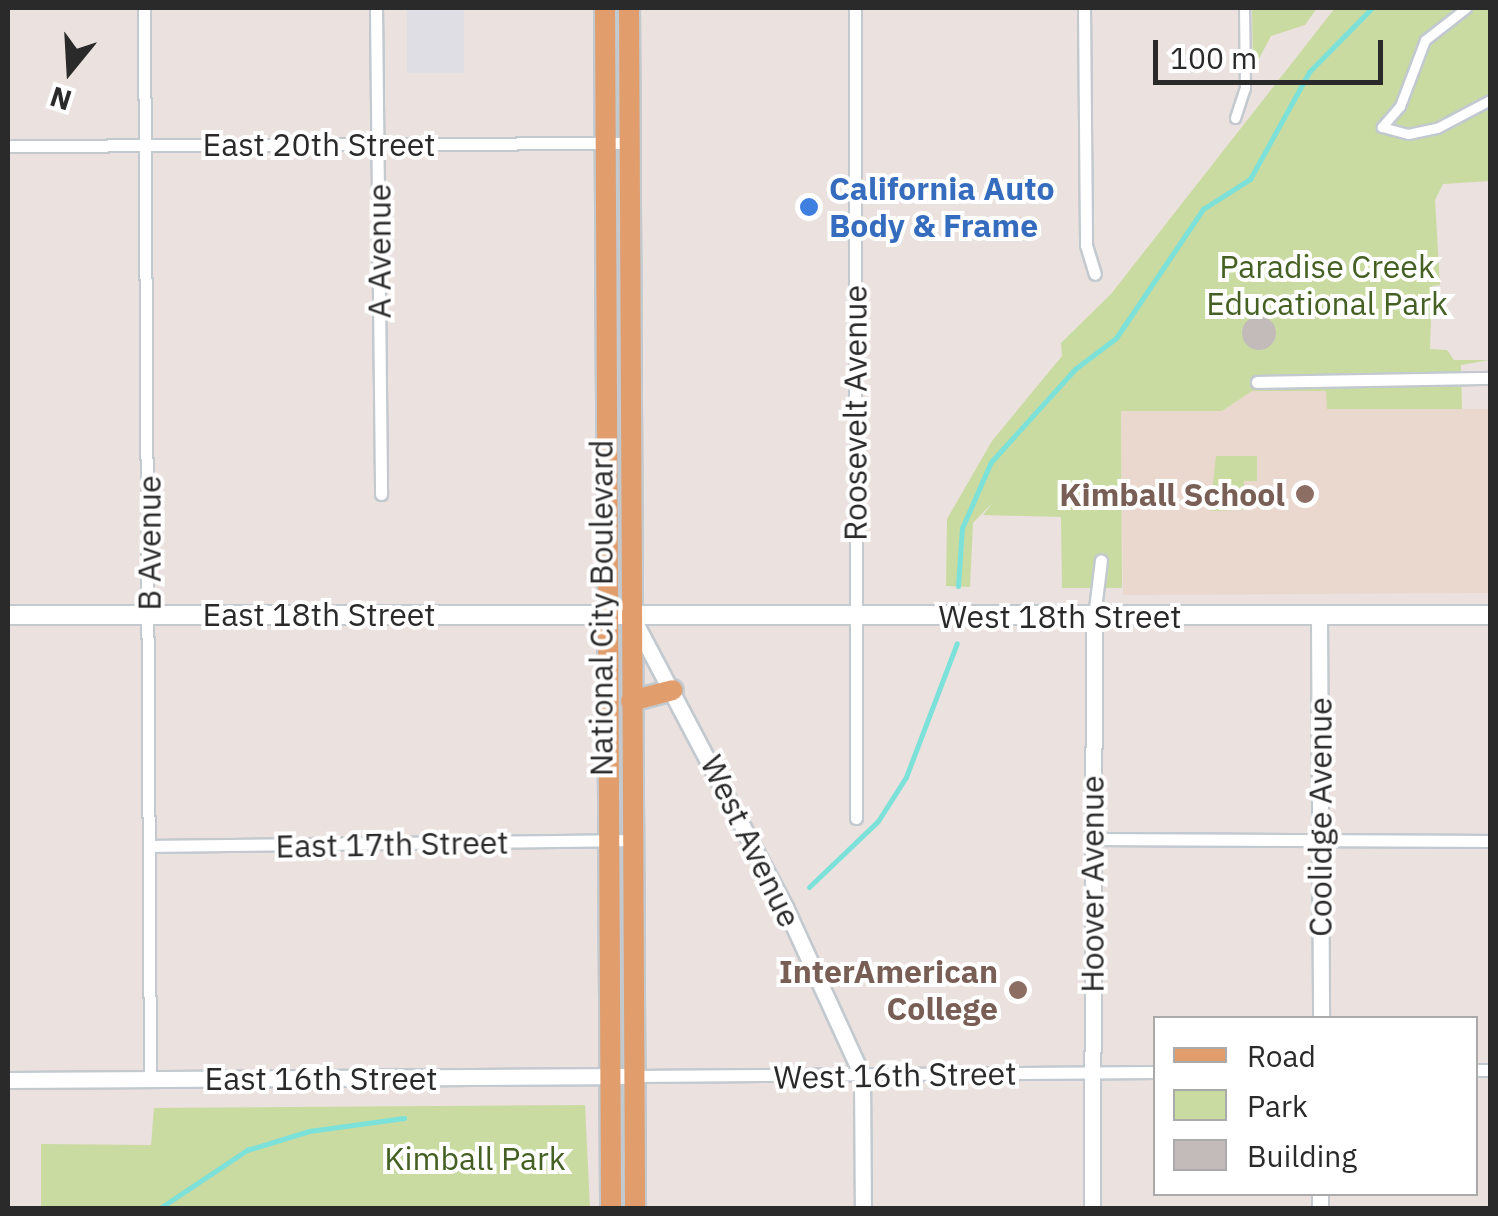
<!DOCTYPE html>
<style>
body{margin:0}
#map{position:relative;width:1498px;height:1216px;overflow:hidden;background:#ebe1de;font-family:"IBM Plex Sans",sans-serif}
div>[style]{position:absolute}
.industrial>*{inset:0;background:#dedee4;transform-origin:0 0}
.education>*{inset:0;background:#ead8cf}
.green>*{inset:0;background:#c9dba0}
.stream>*{height:5px;margin:-2.5px;padding:0 2.5px;transform-origin:2.5px;border-radius:2.5px;background:#7ce1d9}
.building>*{inset:0;background:#c3bbba}
.round{border-radius:50%}
.roads{filter:drop-shadow(2px 0 #c2c9cf) drop-shadow(-2px 0 #c2c9cf) drop-shadow(0 2px #c2c9cf) drop-shadow(0 -2px #c2c9cf)}
.pedestrian>*{height:9px;margin:-4.5px;padding:0 4.5px;transform-origin:4.5px;border-radius:4.5px;background:#fff}
.minor>*{height:11px;margin:-5.5px;padding:0 5.5px;transform-origin:5.5px;border-radius:5.5px;background:#fff}
.tertiary>*{height:15px;margin:-7.5px;padding:0 7.5px;transform-origin:7.5px;border-radius:7.5px;background:#fff}
.secondary>*{height:18px;margin:-9px;padding:0 9px;transform-origin:9px;border-radius:9px;background:#fff}
.primary>*{height:20px;margin:-10px;padding:0 10px;transform-origin:10px;border-radius:10px;background:#e19d6c}
.dots>*{width:28px;height:28px;translate:-50% -50%;box-sizing:border-box;border:5px solid #fff;border-radius:50%}
span{translate:-50% -50%;white-space:nowrap;text-align:center;line-height:1.15;-webkit-text-stroke:8px #fff;paint-order:stroke}
.street-label{font-size:32px;color:#2a2a2a}
.shop-label{font-size:32px;color:#366cbe;font-weight:700}
.left{translate:0 -50%;text-align:left}
.park-label{font-size:32px;color:#446022}
.education-label{font-size:32px;color:#785e54;font-weight:700}
.right{translate:-100% -50%;text-align:right}
.frame{position:absolute;inset:0;border:10px solid #2a2a2a;pointer-events:none}
.legend{position:absolute;left:1153px;top:1016px;width:325px;height:180px;box-sizing:border-box;background:#fff;border:2px solid #aaa;margin:0;padding:12px 18px;list-style:none;font-size:30px;color:#2a2a2a}
.legend li{display:flex;align-items:center;gap:20px;height:50px}
.legend b{width:50px;border:2px solid #aaa}
.north{position:absolute;left:20px;top:20px;width:100px;height:100px;-webkit-text-stroke:8px #fff;paint-order:stroke;rotate:198deg;font-size:28px;font-weight:700;line-height:40px;text-align:center;color:#2a2a2a}
.north::after{content:'';display:block;margin:auto;width:35px;height:45px;background:#2a2a2a;clip-path:polygon(50% 0,100% 100%,50% 72%,0 100%)}
.scale{position:absolute;left:1153px;top:40px;width:230px;height:45px;box-sizing:border-box;border:5px solid #2a2a2a;border-top:0;padding-left:12px;font-size:30px;line-height:35px;white-space:nowrap;color:#2a2a2a;-webkit-text-stroke:8px #fff;paint-order:stroke}
</style>
<div id="map">
<div class="industrial">
<div style="left:407px;top:8px;width:57px;height:65px"></div>
</div>
<div class="education">
<div style="clip-path:polygon(1252px 391px,1327px 391px,1328px 409px,1490px 409px,1490px 593px,1123px 595px,1121px 411px,1222px 411px)"></div>
</div>
<div class="green">
<div style="clip-path:polygon(1252px 8px,1317px 8px,1305px 25px,1271px 36px,1253px 70px)"></div>
<div style="clip-path:polygon(1335px 8px,1490px 8px,1490px 181px,1443px 184px,1435px 200px,1440px 285px,1432px 286px,1430px 349px,1447px 350px,1454px 360px,1490px 360px,1461px 365px,1462px 409px,1327px 409px,1326px 391px,1252px 391px,1222px 411px,1121px 411px,1122px 588px,1062px 588px,1061px 517px,983px 515px,994px 501px,973px 523px,970px 587px,946px 586px,947px 519px,992px 441px,1062px 356px,1061px 343px,1111px 294px)"></div>
<div style="clip-path:polygon(1216px 456px,1257px 456px,1257px 481px,1244px 481px,1244px 510px,1210px 511px)"></div>
<div style="clip-path:polygon(585px 1105px,590px 1208px,41px 1208px,41px 1144px,151px 1145px,154px 1108px)"></div>
</div>
<div class="stream">
<div style="left:958px;top:586px;width:58px;rotate:-86.1deg"></div>
<div style="left:962px;top:528px;width:72px;rotate:-66.3deg"></div>
<div style="left:991px;top:462px;width:125px;rotate:-47.9deg"></div>
<div style="left:1075px;top:369px;width:51px;rotate:-37.1deg"></div>
<div style="left:1116px;top:338px;width:156px;rotate:-56deg"></div>
<div style="left:1203px;top:209px;width:56px;rotate:-32.6deg"></div>
<div style="left:1250px;top:179px;width:122px;rotate:-61.1deg"></div>
<div style="left:1309px;top:72px;width:90px;rotate:-45.5deg"></div>
<div style="left:809px;top:887px;width:95px;rotate:-43.7deg"></div>
<div style="left:878px;top:821px;width:52px;rotate:-57.5deg"></div>
<div style="left:906px;top:777px;width:143px;rotate:-69.2deg"></div>
<div style="left:160px;top:1208px;width:105px;rotate:-33.7deg"></div>
<div style="left:247px;top:1150px;width:65px;rotate:-17deg"></div>
<div style="left:309px;top:1131px;width:96px;rotate:-7.8deg"></div>
</div>
<div class="building">
<div class="round" style="left:1242px;top:316px;width:34px;height:34px"></div>
</div>
<div class="roads">
<div class="pedestrian">
<div style="left:1466px;top:8px;width:52px;rotate:142deg"></div>
<div style="left:1425px;top:40px;width:71px;rotate:110.7deg"></div>
<div style="left:1400px;top:106px;width:28px;rotate:131deg"></div>
<div style="left:1382px;top:127px;width:27px;rotate:15deg"></div>
<div style="left:1408px;top:134px;width:30px;rotate:-12deg"></div>
<div style="left:1437px;top:128px;width:60px;rotate:-27.8deg"></div>
<div style="left:1235px;top:118px;width:32px;rotate:-72deg"></div>
<div style="left:1245px;top:88px;width:80px;rotate:-90.7deg"></div>
</div>
<div class="minor">
<div style="left:144px;top:8px;width:1071px;rotate:89.68deg"></div>
<div style="left:376px;top:8px;width:486px;rotate:89.4deg"></div>
<div style="left:855px;top:8px;width:810px;rotate:89.93deg"></div>
<div style="left:1084px;top:8px;width:237px;rotate:89.5deg"></div>
<div style="left:1086px;top:245px;width:30px;rotate:73deg"></div>
<div style="left:8px;top:146px;width:622px;rotate:-0.28deg"></div>
<div style="left:1257px;top:382px;width:233px;rotate:-1deg"></div>
<div style="left:1094px;top:617px;width:57px;rotate:-83deg"></div>
<div style="left:1094px;top:839px;width:396px;rotate:0.3deg"></div>
<div style="left:152px;top:846px;width:480px;rotate:-0.7deg"></div>
<div style="left:1476px;top:1070px;width:14px"></div>
<div style="left:634px;top:1076px;width:522px;rotate:-0.44deg"></div>
</div>
<div class="tertiary">
<div style="left:1319px;top:616px;width:402px;rotate:89.7deg"></div>
<div style="left:632px;top:617px;width:328px;rotate:62.2deg"></div>
<div style="left:785px;top:907px;width:185px;rotate:65.4deg"></div>
<div style="left:862px;top:1075px;width:133px;rotate:89.6deg"></div>
<div style="left:8px;top:1080px;width:626px;rotate:-0.37deg"></div>
<div style="left:1320px;top:1194px;width:14px;rotate:90deg"></div>
<div style="left:1092px;top:1208px;width:591px;rotate:-89.81deg"></div>
</div>
<div class="secondary">
<div style="left:8px;top:615px;width:1482px"></div>
</div>
<div class="primary">
<div style="left:605px;top:8px;width:1200px;rotate:89.71deg"></div>
<div style="left:629px;top:8px;width:1200px;rotate:89.71deg"></div>
<div style="left:631px;top:701px;width:43px;rotate:-14.7deg"></div>
</div>
</div>
<div class="dots">
<div style="left:809px;top:207px;background:#3f7fe0"></div>
<div style="left:1305px;top:494px;background:#8d6e63"></div>
<div style="left:1018px;top:990px;background:#8d6e63"></div>
</div>
<div class="street-label">
<span style="left:319px;top:144px">East 20th Street</span>
<span style="left:379px;top:251px;rotate:-90deg">A Avenue</span>
<span style="left:855px;top:413px;rotate:-90deg">Roosevelt Avenue</span>
<span style="left:149px;top:543px;rotate:-90deg">B Avenue</span>
<span style="left:601px;top:608px;rotate:-90deg">National City Boulevard</span>
<span style="left:319px;top:614px">East 18th Street</span>
<span style="left:1060px;top:616px">West 18th Street</span>
<span style="left:1320px;top:817px;rotate:-90deg">Coolidge Avenue</span>
<span style="left:751px;top:841px;rotate:64deg">West Avenue</span>
<span style="left:392px;top:844px;rotate:-1deg">East 17th Street</span>
<span style="left:1092px;top:884px;rotate:-90deg">Hoover Avenue</span>
<span style="left:895px;top:1075px;rotate:-1deg">West 16th Street</span>
<span style="left:321px;top:1078px">East 16th Street</span>
</div>
<div class="shop-label">
<span class="left" style="left:829px;top:207px">California Auto<br>Body &amp; Frame</span>
</div>
<div class="park-label">
<span style="left:1327px;top:285px">Paradise Creek<br>Educational Park</span>
<span style="left:475px;top:1158px">Kimball Park</span>
</div>
<div class="education-label">
<span class="right" style="left:1285px;top:494px">Kimball School</span>
<span class="right" style="left:998px;top:990px">InterAmerican<br>College</span>
</div>
<div class="frame"></div>
<ul class="legend">
<li><b style="height:12px;background:#e19d6c"></b>Road</li>
<li><b style="height:28px;background:#c9dba0"></b>Park</li>
<li><b style="height:28px;background:#c3bbba"></b>Building</li>
</ul>
<div class="north">N</div>
<div class="scale">100 m</div>
</div>
